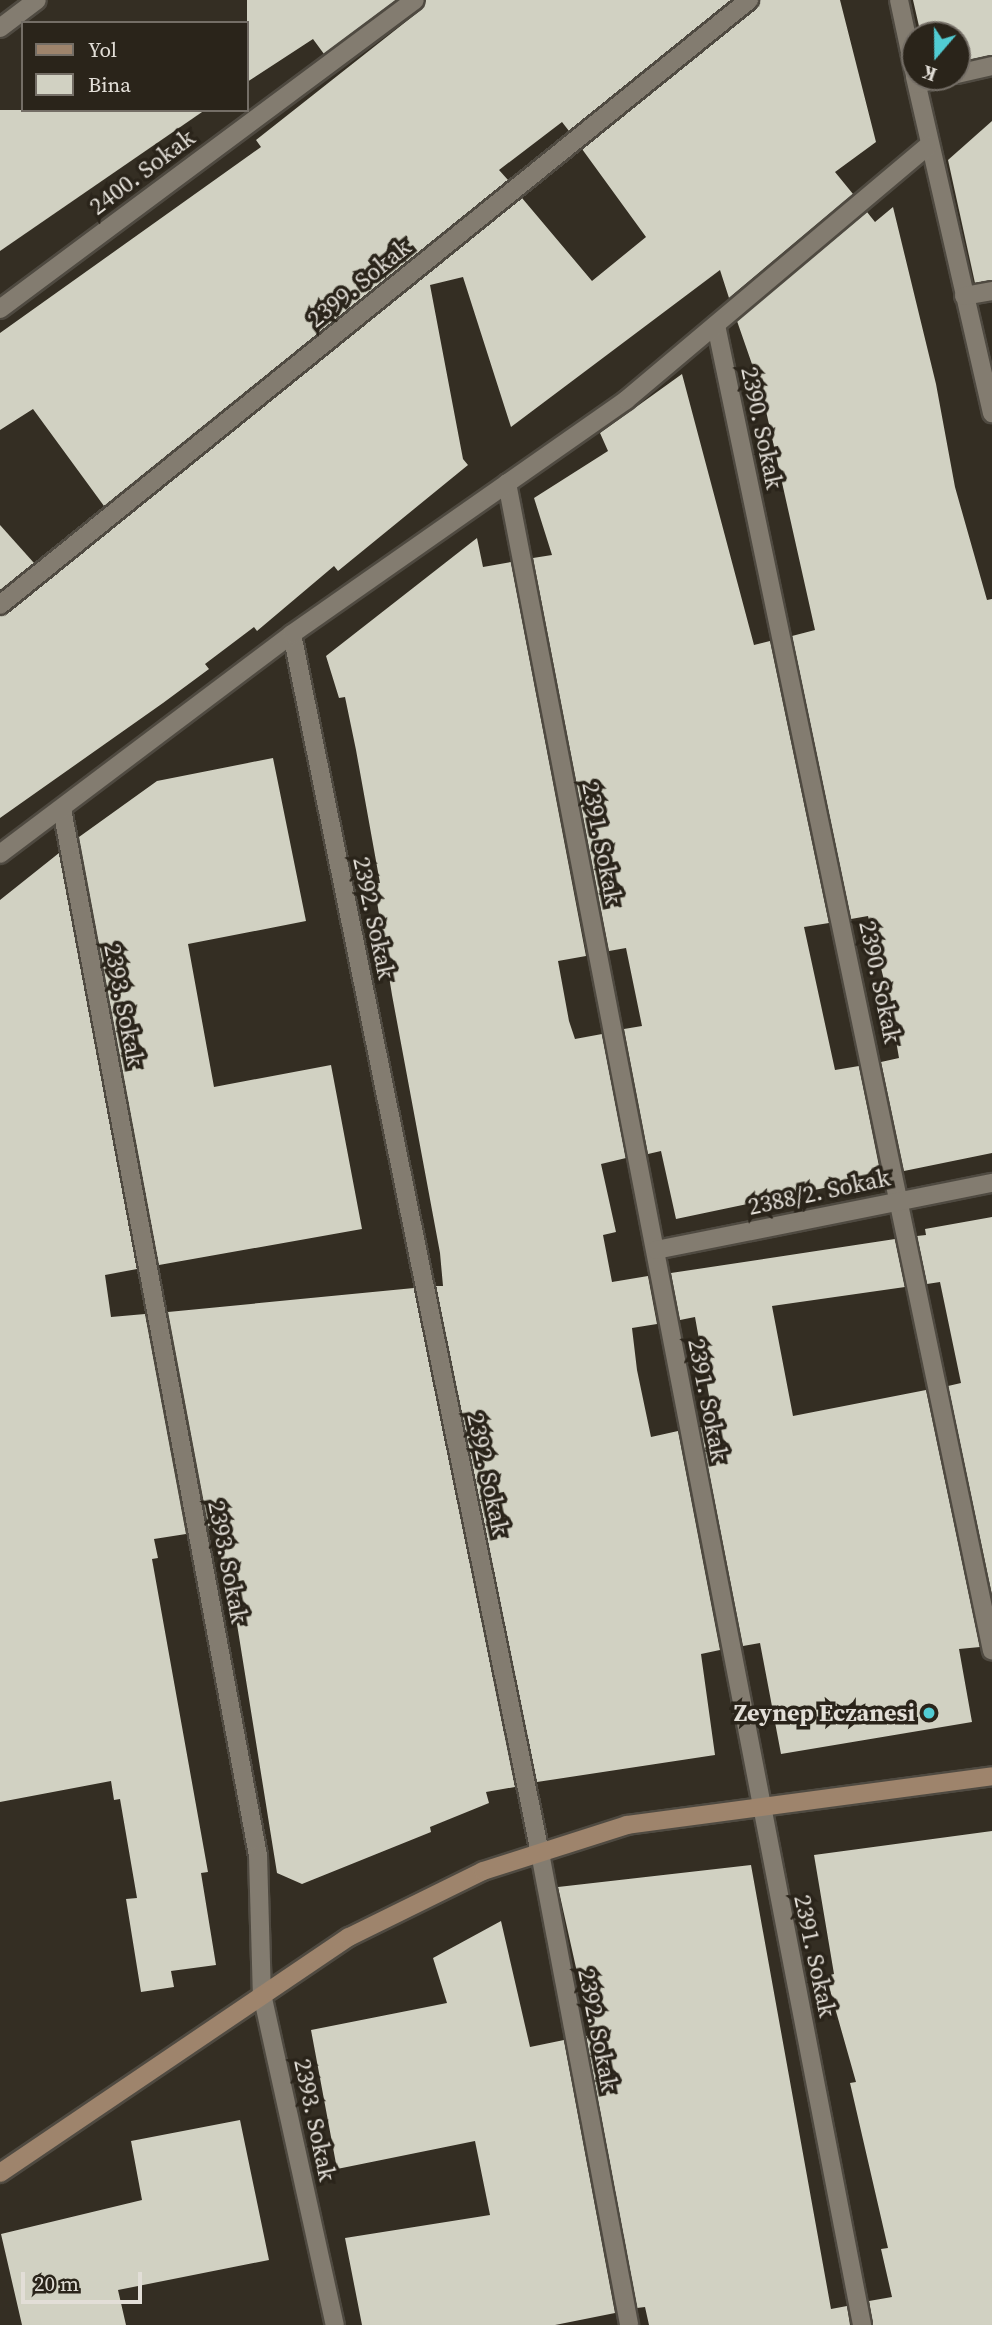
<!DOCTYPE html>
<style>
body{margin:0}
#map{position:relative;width:992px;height:2325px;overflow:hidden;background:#342e23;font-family:"Source Serif 4",serif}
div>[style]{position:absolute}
.building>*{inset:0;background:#d1d1c2}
.roads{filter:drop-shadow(2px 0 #4f4a41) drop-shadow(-2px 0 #4f4a41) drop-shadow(0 2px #4f4a41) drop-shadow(0 -2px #4f4a41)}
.minor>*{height:18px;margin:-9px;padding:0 9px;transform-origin:9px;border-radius:9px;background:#837c70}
.secondary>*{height:18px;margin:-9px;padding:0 9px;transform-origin:9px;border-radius:9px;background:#9e846c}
.dots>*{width:19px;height:19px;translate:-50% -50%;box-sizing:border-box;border:4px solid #2a241a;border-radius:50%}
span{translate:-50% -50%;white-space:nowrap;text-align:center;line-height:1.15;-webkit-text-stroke:7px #2a241a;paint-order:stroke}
.street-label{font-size:24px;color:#e2ded7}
.poi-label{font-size:24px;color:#e2ded7;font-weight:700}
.right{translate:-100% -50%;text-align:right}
.legend{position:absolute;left:21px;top:21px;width:228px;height:91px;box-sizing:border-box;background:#2a241a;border:2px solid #746e66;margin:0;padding:9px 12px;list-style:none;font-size:21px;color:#e2ded7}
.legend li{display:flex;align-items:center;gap:14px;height:35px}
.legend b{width:35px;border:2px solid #746e66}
.north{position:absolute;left:901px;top:21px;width:70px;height:70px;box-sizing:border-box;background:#2a241a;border:2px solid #746e66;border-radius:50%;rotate:200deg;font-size:19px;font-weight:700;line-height:28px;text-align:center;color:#e2ded7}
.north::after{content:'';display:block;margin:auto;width:24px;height:32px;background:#51ccd3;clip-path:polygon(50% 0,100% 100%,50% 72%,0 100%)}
.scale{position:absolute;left:21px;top:2272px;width:121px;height:32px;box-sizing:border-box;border:4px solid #e2ded7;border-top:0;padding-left:9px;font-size:21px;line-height:24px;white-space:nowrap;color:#e2ded7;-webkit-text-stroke:5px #2a241a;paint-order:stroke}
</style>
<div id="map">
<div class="building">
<div style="clip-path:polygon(247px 0,396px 0,324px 54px,313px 39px,247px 82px)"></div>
<div style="clip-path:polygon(426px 0,731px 0,569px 131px,562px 122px,499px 170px,508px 180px,104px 506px,33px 409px,0 430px,0 333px,261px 147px,256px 140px,422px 9px)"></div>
<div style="clip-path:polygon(760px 0,840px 0,876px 142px,835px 172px,853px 194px,729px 298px,720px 270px,511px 427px,463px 277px,430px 285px,463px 459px,468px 465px,338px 571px,334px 566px,257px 631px,254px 627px,205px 664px,209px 669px,163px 703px,0 818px,0 616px,522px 198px,592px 281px,646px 237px,582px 149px,756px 9px)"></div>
<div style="clip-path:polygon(913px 0,992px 0,992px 55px,957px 62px,957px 35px,921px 35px)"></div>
<div style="clip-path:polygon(0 110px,205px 110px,0 251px)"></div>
<div style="clip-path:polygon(992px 121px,992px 280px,975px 283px,948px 160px)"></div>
<div style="clip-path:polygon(893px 207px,936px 384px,955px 487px,987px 600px,992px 599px,992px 1153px,904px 1171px,881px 1062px,899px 1058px,889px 1000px,868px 916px,851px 919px,792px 636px,815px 630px,762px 393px,737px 321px,867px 212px,875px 222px)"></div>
<div style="clip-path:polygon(682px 374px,754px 645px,770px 641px,829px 923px,804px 927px,822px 1010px,835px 1070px,859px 1066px,881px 1176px,676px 1219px,661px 1151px,648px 1154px,624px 1029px,642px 1026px,626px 948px,609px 951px,533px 558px,552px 555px,534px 498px,608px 451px,600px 433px)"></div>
<div style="clip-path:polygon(0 525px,34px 563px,0 590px)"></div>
<div style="clip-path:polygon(477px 538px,483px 567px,511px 562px,586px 956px,558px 961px,569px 1021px,575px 1039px,602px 1034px,626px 1158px,601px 1164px,616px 1232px,603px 1235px,612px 1282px,648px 1276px,657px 1324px,632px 1328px,637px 1370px,651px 1437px,678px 1431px,720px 1650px,701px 1654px,715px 1755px,537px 1782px,436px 1286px,443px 1286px,440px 1253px,392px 995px,374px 883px,380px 883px,356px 750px,345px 697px,339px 698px,326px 656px)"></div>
<div style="clip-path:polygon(273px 758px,306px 921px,188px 944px,214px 1087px,331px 1065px,362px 1229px,159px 1265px,79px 837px,157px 781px)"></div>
<div style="clip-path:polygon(59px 853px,137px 1269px,105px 1275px,111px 1317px,145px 1314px,186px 1534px,154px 1539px,158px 1558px,152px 1559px,208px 1872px,201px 1873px,216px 1965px,171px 1971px,174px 1987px,141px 1992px,126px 1899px,137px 1898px,120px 1799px,114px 1800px,111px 1781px,0 1802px,0 900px)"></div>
<div style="clip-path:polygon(992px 1217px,992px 1595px,948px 1386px,961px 1383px,940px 1282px,927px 1284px,917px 1236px,926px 1235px,925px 1229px)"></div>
<div style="clip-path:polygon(895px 1239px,905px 1287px,772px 1306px,793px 1416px,926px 1390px,980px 1647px,959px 1649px,972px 1722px,781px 1754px,760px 1643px,743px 1646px,700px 1427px,714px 1424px,695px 1317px,680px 1320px,671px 1273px)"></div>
<div style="clip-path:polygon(414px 1288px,515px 1787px,486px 1792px,489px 1803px,430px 1827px,431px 1832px,302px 1884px,277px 1873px,236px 1618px,214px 1529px,209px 1530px,168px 1312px)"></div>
<div style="clip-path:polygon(992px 1831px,992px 2325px,873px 2325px,869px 2301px,892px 2297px,881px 2249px,888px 2248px,850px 2083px,856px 2082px,826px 1976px,834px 1974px,814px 1855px)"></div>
<div style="clip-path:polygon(751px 1865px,831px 2309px,847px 2306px,850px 2325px,649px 2325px,645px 2307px,637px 2308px,586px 2036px,591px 2035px,558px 1887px)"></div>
<div style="clip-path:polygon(501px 1921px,530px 2047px,564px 2040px,615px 2313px,555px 2325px,362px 2325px,345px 2238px,490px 2215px,475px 2141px,337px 2169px,311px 2030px,447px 2003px,433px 1958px)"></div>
<div style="clip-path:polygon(240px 2120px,269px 2260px,118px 2290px,126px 2325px,22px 2325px,1px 2234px,142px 2200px,131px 2141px)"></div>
</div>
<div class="roads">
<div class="minor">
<div style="left:899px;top:0;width:77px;rotate:78deg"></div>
<div style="left:0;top:28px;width:46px;rotate:-37.1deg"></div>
<div style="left:957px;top:74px;width:36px;rotate:-13deg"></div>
<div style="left:915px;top:77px;width:345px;rotate:77.1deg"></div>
<div style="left:917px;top:84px;width:30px;rotate:-14deg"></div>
<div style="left:964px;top:296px;width:28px;rotate:-10deg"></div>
<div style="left:0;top:309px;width:517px;rotate:-36.67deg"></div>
<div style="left:716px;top:325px;width:1354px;rotate:78.24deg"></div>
<div style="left:507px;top:483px;width:1876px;rotate:79.09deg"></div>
<div style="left:0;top:605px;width:963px;rotate:-38.93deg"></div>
<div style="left:292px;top:634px;width:1244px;rotate:78.5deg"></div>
<div style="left:540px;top:1853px;width:480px;rotate:79.3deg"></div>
<div style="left:62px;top:809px;width:1064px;rotate:79.39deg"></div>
<div style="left:258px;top:1855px;width:139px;rotate:88.4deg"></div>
<div style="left:262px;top:1994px;width:339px;rotate:77.6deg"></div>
<div style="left:0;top:854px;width:366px;rotate:-37deg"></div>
<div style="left:292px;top:634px;width:408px;rotate:-35deg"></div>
<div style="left:626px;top:400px;width:395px;rotate:-40.1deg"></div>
<div style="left:656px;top:1250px;width:343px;rotate:-11.3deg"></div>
</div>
<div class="secondary">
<div style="left:0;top:2173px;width:421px;rotate:-34.1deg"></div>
<div style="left:349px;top:1937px;width:149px;rotate:-26.2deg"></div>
<div style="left:483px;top:1871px;width:151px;rotate:-17.7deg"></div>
<div style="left:627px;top:1825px;width:368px;rotate:-7.6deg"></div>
</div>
</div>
<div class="dots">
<div style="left:929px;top:1713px;background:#51ccd3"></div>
</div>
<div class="street-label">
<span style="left:142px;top:172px;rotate:-37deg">2400. Sokak</span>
<span style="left:359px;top:283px;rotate:-39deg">2399. Sokak</span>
<span style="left:762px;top:428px;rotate:78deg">2390. Sokak</span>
<span style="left:602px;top:843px;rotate:79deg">2391. Sokak</span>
<span style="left:374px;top:918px;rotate:78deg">2392. Sokak</span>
<span style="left:880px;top:982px;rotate:78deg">2390. Sokak</span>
<span style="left:124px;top:1005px;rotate:79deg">2393. Sokak</span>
<span style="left:819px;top:1192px;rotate:-12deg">2388/2. Sokak</span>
<span style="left:708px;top:1400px;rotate:79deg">2391. Sokak</span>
<span style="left:488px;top:1474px;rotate:78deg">2392. Sokak</span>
<span style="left:228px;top:1562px;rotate:79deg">2393. Sokak</span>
<span style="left:815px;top:1956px;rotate:78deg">2391. Sokak</span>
<span style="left:598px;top:2030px;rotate:79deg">2392. Sokak</span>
<span style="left:315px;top:2120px;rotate:78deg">2393. Sokak</span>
</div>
<div class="poi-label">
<span class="right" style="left:915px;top:1713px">Zeynep Eczanesi</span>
</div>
<ul class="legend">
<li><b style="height:9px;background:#9e846c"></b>Yol</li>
<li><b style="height:19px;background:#d1d1c2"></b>Bina</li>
</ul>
<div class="north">K</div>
<div class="scale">20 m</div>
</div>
